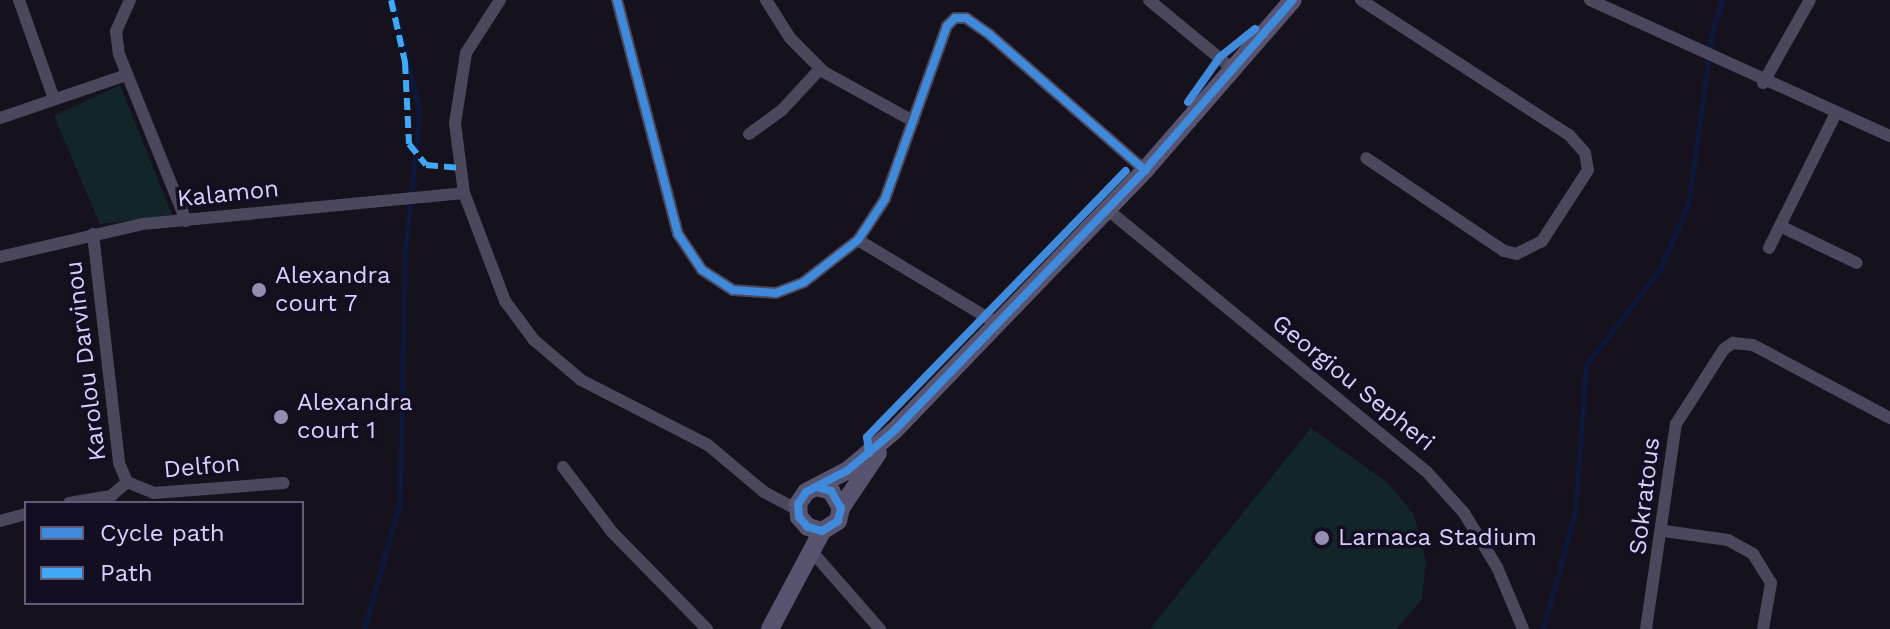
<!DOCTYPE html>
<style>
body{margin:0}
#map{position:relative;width:1890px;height:629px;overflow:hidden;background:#15121d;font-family:"Work Sans",sans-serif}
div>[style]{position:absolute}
.green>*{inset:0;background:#122629}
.stream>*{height:5px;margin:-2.5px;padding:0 2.5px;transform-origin:2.5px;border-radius:2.5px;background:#0c173a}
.street>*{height:12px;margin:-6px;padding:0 6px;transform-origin:6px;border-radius:6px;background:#4b485e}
.secondary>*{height:18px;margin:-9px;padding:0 9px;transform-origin:9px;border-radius:9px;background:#585470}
.quiet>*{height:6px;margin-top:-3px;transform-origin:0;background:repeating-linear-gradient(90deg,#3fa9f5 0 12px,transparent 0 18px)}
.cycleway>*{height:8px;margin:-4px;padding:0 4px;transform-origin:4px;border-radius:4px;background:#408adc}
.dots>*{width:22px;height:22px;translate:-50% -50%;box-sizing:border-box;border:4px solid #130e21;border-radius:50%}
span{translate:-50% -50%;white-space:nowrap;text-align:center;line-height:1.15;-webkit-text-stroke:7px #130e21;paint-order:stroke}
.street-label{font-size:24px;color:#dad0fd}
.poi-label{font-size:24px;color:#dad0fd}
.left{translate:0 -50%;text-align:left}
.legend{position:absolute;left:24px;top:501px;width:280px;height:104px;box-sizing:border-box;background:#130e21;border:2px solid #635c79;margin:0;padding:10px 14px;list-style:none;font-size:24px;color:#dad0fd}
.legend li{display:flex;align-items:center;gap:16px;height:40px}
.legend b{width:40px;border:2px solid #635c79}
</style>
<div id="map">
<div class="green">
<div style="clip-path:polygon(120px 85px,172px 215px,100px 224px,54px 116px)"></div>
<div style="clip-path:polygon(1311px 428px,1388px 483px,1414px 515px,1426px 561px,1422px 599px,1397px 629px,1150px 629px)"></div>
</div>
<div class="stream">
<div style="left:393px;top:0;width:113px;rotate:76.7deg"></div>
<div style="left:419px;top:110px;width:36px;rotate:93deg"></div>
<div style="left:364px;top:629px;width:132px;rotate:-74.2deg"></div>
<div style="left:400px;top:502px;width:251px;rotate:-88.9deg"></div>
<div style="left:405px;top:251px;width:94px;rotate:-83.9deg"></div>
<div style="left:1543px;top:629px;width:121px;rotate:-74.7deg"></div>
<div style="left:1575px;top:512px;width:147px;rotate:-85.7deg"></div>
<div style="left:1586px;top:365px;width:123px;rotate:-52.3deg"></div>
<div style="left:1661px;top:268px;width:73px;rotate:-67.3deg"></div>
<div style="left:1689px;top:201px;width:172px;rotate:-82.3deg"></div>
<div style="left:1712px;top:31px;width:33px;rotate:-72deg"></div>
</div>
<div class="street">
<div style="left:19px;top:0;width:105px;rotate:70.5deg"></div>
<div style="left:130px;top:0;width:34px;rotate:114deg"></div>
<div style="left:116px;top:31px;width:23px;rotate:83deg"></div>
<div style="left:119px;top:54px;width:180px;rotate:68.1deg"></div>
<div style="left:500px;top:0;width:63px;rotate:122.7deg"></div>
<div style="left:466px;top:53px;width:71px;rotate:98.9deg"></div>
<div style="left:455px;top:123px;width:71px;rotate:82.7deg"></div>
<div style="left:464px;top:193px;width:116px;rotate:69.2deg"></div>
<div style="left:505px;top:301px;width:49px;rotate:53.4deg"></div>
<div style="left:534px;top:340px;width:62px;rotate:40.4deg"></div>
<div style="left:581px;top:380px;width:143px;rotate:27.1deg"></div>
<div style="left:708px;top:445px;width:73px;rotate:40deg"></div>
<div style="left:764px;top:492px;width:38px;rotate:28deg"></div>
<div style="left:617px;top:0;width:242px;rotate:75.4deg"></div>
<div style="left:678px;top:234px;width:43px;rotate:56.3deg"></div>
<div style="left:702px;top:270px;width:37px;rotate:33deg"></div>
<div style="left:733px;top:290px;width:43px;rotate:4deg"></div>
<div style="left:776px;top:293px;width:30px;rotate:-21deg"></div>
<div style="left:804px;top:282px;width:68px;rotate:-37.9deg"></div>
<div style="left:858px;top:240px;width:49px;rotate:-56.6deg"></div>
<div style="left:885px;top:199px;width:184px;rotate:-70.3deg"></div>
<div style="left:947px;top:26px;width:11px;rotate:-45deg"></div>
<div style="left:955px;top:18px;width:11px"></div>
<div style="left:966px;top:18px;width:29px;rotate:35deg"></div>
<div style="left:990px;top:35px;width:206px;rotate:41.1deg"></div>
<div style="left:766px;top:0;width:45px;rotate:57.7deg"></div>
<div style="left:790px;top:38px;width:48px;rotate:45deg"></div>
<div style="left:824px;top:72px;width:102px;rotate:28.8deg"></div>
<div style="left:1149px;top:0;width:110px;rotate:39.5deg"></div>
<div style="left:1361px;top:0;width:248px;rotate:33deg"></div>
<div style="left:1569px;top:135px;width:24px;rotate:48deg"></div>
<div style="left:1585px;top:153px;width:17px;rotate:80deg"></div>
<div style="left:1588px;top:170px;width:85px;rotate:122.9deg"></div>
<div style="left:1542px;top:241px;width:28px;rotate:153deg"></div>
<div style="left:1517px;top:254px;width:13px;rotate:-167deg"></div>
<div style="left:1504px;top:251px;width:166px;rotate:-146deg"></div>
<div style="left:1590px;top:0;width:329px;rotate:24.4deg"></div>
<div style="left:1763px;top:83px;width:95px;rotate:-60.5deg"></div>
<div style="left:0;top:118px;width:133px;rotate:-18.8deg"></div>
<div style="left:749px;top:134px;width:41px;rotate:-36deg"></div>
<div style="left:782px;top:110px;width:56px;rotate:-47.2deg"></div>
<div style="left:1108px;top:210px;width:413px;rotate:39.4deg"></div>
<div style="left:1427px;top:472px;width:55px;rotate:47.9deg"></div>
<div style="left:1464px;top:513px;width:63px;rotate:58.6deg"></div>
<div style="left:1497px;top:567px;width:67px;rotate:67.2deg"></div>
<div style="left:1780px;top:226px;width:85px;rotate:25.7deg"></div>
<div style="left:93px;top:234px;width:230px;rotate:83.5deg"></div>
<div style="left:119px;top:463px;width:21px;rotate:67deg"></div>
<div style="left:127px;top:482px;width:29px;rotate:22deg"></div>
<div style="left:154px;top:493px;width:130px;rotate:-4.4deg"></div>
<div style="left:858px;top:240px;width:163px;rotate:31deg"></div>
<div style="left:1769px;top:248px;width:151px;rotate:-63.6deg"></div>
<div style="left:0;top:257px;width:147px;rotate:-13deg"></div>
<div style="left:143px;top:224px;width:322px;rotate:-5.5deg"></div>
<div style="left:563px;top:467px;width:81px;rotate:53deg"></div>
<div style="left:612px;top:532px;width:136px;rotate:45.6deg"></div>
<div style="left:69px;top:503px;width:43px;rotate:-9.5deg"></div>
<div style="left:111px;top:496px;width:21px;rotate:-41deg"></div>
<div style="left:0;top:521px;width:27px;rotate:-15deg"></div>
<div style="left:1664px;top:531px;width:65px;rotate:8deg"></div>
<div style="left:1728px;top:540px;width:29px;rotate:29deg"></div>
<div style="left:1753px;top:554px;width:34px;rotate:58deg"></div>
<div style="left:1771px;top:583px;width:47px;rotate:99.9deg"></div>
<div style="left:814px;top:554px;width:100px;rotate:48.7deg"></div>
<div style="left:1646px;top:629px;width:207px;rotate:-81.7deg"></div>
<div style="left:1676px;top:424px;width:89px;rotate:-57.4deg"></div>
<div style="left:1724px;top:349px;width:11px;rotate:-34deg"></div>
<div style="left:1733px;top:343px;width:20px;rotate:6deg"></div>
<div style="left:1753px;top:345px;width:155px;rotate:28.1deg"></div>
</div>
<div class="secondary">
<div style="left:817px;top:487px;width:15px;rotate:16deg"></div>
<div style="left:831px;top:491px;width:20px;rotate:60deg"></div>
<div style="left:841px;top:508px;width:13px;rotate:103deg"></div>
<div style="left:838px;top:521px;width:19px;rotate:148deg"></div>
<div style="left:822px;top:531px;width:15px;rotate:-164deg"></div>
<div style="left:808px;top:527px;width:13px;rotate:-132deg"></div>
<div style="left:799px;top:517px;width:13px;rotate:-94deg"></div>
<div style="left:798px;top:504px;width:14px;rotate:-56deg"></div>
<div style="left:806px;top:492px;width:47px;rotate:-27.6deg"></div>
<div style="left:848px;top:470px;width:60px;rotate:-40.3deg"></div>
<div style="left:894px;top:431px;width:362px;rotate:-46.1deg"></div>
<div style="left:1145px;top:170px;width:225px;rotate:-49deg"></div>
<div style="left:841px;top:508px;width:66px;rotate:-56.1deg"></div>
<div style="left:770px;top:629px;width:111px;rotate:-62deg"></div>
</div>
<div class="quiet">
<div style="left:391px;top:0;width:64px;rotate:77.3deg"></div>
<div style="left:405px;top:62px;width:82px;rotate:87.2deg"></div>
<div style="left:409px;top:144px;width:27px;rotate:51deg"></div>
<div style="left:426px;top:165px;width:33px;rotate:5deg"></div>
</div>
<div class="cycleway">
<div style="left:617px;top:0;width:242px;rotate:75.4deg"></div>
<div style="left:678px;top:234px;width:43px;rotate:56.3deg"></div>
<div style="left:702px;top:270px;width:37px;rotate:33deg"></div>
<div style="left:733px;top:290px;width:43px;rotate:4deg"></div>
<div style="left:776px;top:293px;width:30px;rotate:-21deg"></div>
<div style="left:804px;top:282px;width:68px;rotate:-37.9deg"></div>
<div style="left:858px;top:240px;width:49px;rotate:-56.6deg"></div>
<div style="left:885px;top:199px;width:184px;rotate:-70.3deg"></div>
<div style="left:947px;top:26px;width:11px;rotate:-45deg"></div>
<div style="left:955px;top:18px;width:11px"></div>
<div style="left:966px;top:18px;width:29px;rotate:35deg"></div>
<div style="left:990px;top:35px;width:206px;rotate:41.1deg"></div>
<div style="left:1188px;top:102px;width:55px;rotate:-54.6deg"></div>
<div style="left:1220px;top:57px;width:45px;rotate:-38.7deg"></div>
<div style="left:869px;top:453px;width:16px;rotate:-97deg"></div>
<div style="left:867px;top:437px;width:371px;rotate:-45.8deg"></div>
<div style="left:817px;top:487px;width:15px;rotate:16deg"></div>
<div style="left:831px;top:491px;width:20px;rotate:60deg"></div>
<div style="left:841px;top:508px;width:13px;rotate:103deg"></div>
<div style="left:838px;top:521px;width:19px;rotate:148deg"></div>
<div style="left:822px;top:531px;width:15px;rotate:-164deg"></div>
<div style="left:808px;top:527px;width:13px;rotate:-132deg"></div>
<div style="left:799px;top:517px;width:13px;rotate:-94deg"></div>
<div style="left:798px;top:504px;width:14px;rotate:-56deg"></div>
<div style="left:806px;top:492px;width:47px;rotate:-27.6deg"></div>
<div style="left:848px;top:470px;width:60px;rotate:-40.3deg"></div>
<div style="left:894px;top:431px;width:362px;rotate:-46.1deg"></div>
<div style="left:1145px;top:170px;width:225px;rotate:-49deg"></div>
</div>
<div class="dots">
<div style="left:259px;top:290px;background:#958eaf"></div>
<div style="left:281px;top:417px;background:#958eaf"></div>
<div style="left:1322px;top:538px;background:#958eaf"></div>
</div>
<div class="street-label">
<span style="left:228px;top:194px;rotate:-6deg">Kalamon</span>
<span style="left:86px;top:361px;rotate:-97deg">Karolou Darvinou</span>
<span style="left:1353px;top:383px;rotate:39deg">Georgiou Sepheri</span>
<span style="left:202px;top:467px;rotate:-5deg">Delfon</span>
<span style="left:1645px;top:496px;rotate:-83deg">Sokratous</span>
</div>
<div class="poi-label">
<span class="left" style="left:275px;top:290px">Alexandra<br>court 7</span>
<span class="left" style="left:297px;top:417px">Alexandra<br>court 1</span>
<span class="left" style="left:1338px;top:538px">Larnaca Stadium</span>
</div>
<ul class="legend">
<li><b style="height:10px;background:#408adc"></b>Cycle path</li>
<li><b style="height:10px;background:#3fa9f5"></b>Path</li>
</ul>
</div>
